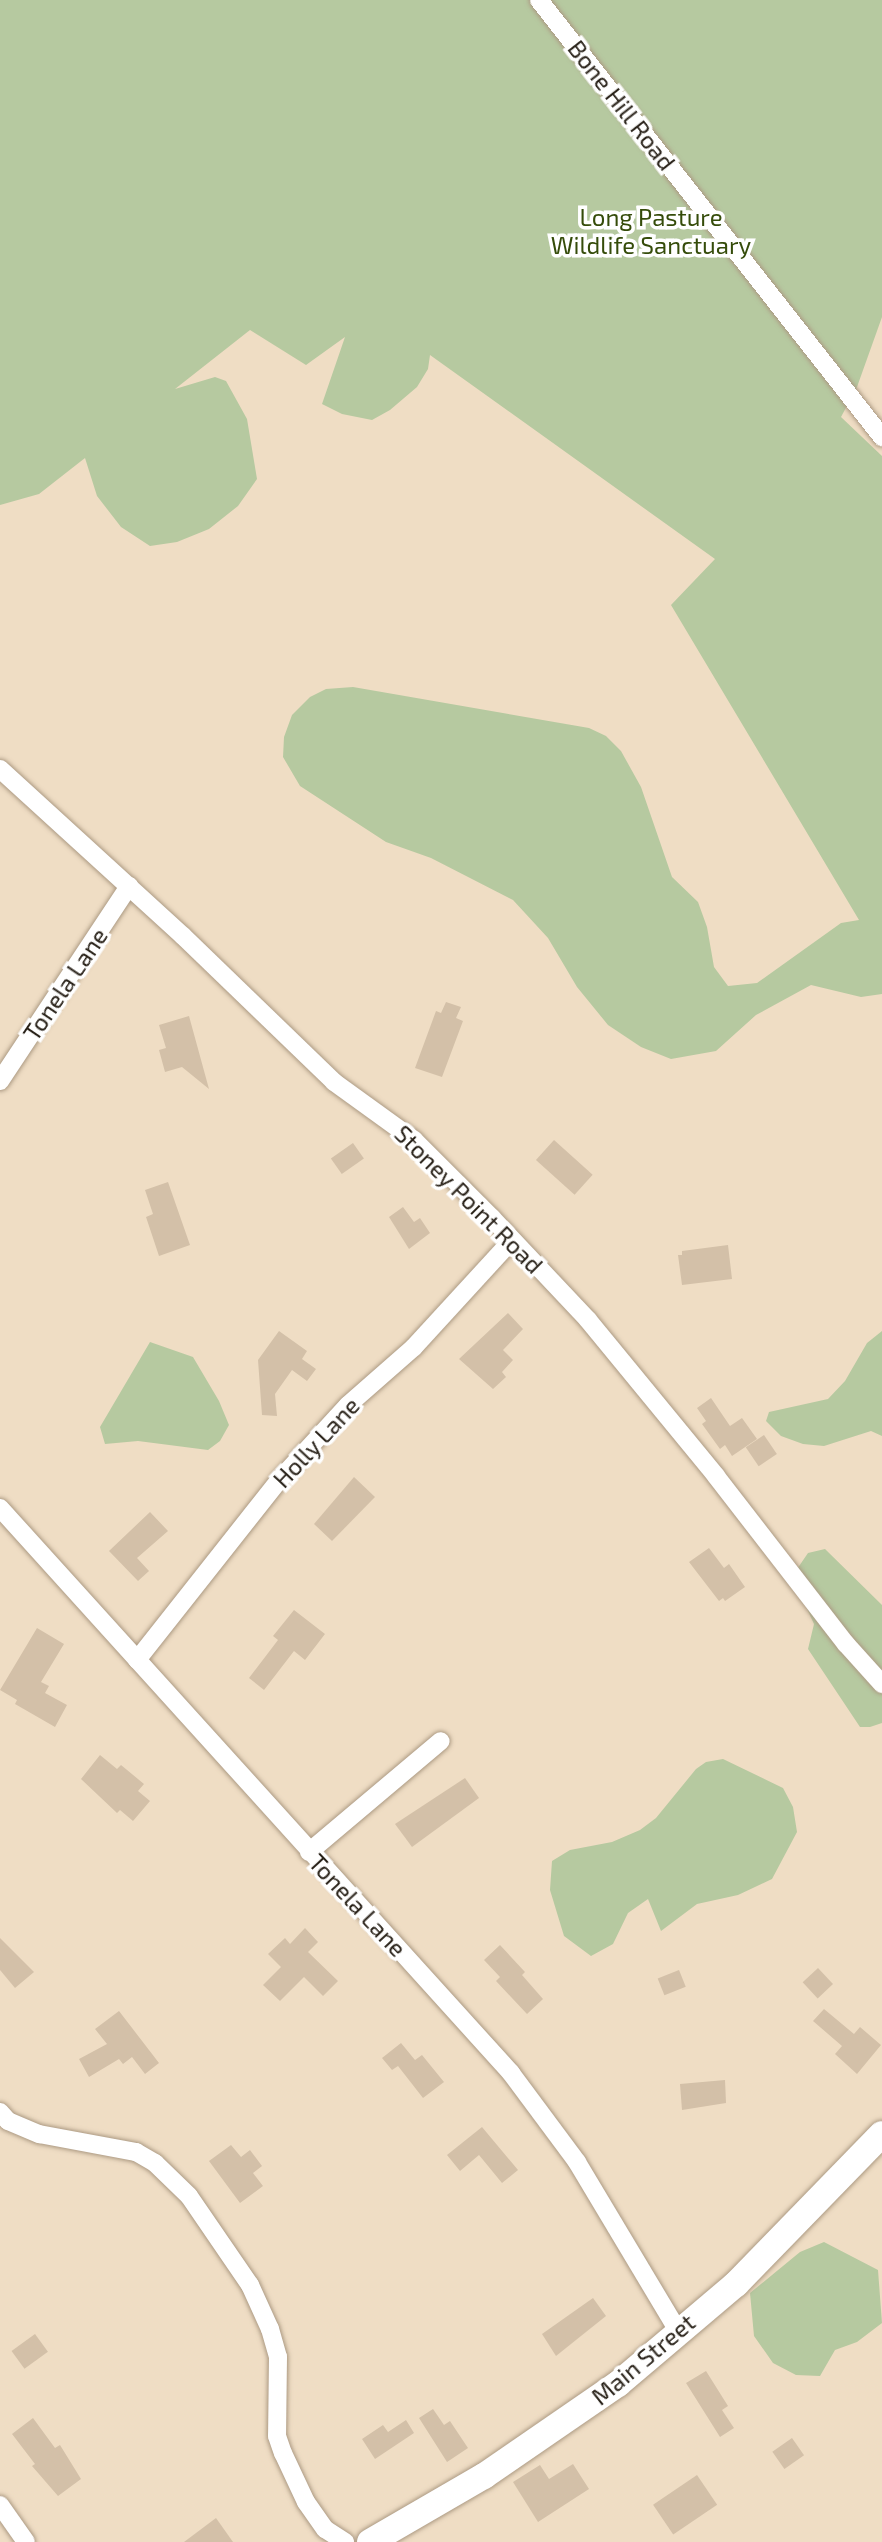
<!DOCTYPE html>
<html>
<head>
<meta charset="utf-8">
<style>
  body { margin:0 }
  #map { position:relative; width:882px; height:2542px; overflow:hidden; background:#efddc4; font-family:"Exo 2",sans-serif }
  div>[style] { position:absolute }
  .green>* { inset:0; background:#b6c9a0 }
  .building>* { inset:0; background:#d3c0a8; transform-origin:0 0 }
  .roads { filter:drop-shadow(0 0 2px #ac9a83) drop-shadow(0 0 2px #ac9a83) }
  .street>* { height:18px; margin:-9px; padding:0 9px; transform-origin:9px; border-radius:9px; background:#fff }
  .secondary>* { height:26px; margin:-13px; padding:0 13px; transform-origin:13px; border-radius:13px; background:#fff }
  span { translate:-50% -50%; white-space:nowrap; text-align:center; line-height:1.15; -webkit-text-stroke:7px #fff; paint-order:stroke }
  .street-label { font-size:24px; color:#282118 }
  .park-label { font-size:24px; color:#354c0a }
</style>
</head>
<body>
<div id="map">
  <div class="green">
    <i style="clip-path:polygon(0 0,882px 0,882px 317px,857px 387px,841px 417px,882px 456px,882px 994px,861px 997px,811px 985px,756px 1015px,716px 1051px,671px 1059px,641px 1047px,608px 1025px,577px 987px,548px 938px,513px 900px,431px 858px,386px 842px,300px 786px,283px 757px,284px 737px,292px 715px,310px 697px,326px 689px,353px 687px,589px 728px,606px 736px,621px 751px,641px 787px,672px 877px,698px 902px,707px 927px,714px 967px,728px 986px,757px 983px,841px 923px,859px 920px,671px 605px,715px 559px,430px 355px,428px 369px,417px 387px,390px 410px,372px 420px,342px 414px,322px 404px,345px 337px,306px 365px,250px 330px,175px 389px,215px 377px,226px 381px,247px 419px,257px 479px,238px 506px,209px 529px,177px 542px,150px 546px,121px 527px,97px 496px,85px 458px,39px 494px,0 505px)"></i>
    <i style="clip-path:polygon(882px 1331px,882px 1436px,871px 1431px,824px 1446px,803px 1444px,781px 1436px,766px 1421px,769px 1412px,828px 1399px,845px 1381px,867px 1343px)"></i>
    <i style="clip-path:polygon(150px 1342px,193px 1357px,219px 1401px,229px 1425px,220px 1441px,208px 1450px,138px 1441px,105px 1444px,100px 1427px)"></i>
    <i style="clip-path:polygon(825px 1549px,882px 1605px,882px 1723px,870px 1727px,860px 1727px,808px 1649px,814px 1624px,796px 1585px,795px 1572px,808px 1553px)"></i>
    <i style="clip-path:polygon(723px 1759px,783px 1788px,793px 1807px,797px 1832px,772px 1879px,738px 1895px,697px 1904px,661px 1931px,648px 1899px,628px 1913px,613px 1944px,591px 1956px,564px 1936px,550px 1890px,552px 1861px,570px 1850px,612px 1842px,640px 1830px,656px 1818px,696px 1769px,706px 1762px)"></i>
    <i style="clip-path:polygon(824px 2242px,878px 2270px,882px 2323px,857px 2342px,835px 2350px,820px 2376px,796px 2375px,773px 2363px,754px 2336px,750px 2293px,800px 2252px)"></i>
  </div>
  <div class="building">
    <i style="clip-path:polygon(446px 1002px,461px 1007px,456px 1018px,463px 1021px,442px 1077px,415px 1068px,436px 1011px,441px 1013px)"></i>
    <i style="clip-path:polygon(189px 1016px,209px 1089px,182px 1067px,165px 1072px,159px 1050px,166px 1048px,159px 1025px)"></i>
    <i style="left:554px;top:1140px;width:52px;height:27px;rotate:42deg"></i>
    <i style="left:353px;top:1143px;width:19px;height:27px;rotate:55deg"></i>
    <i style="clip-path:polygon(168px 1182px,190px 1245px,159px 1256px,146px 1217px,153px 1214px,145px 1190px)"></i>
    <i style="clip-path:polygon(403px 1207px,414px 1222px,420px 1218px,430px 1233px,409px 1249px,389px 1217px)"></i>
    <i style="clip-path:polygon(728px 1245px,732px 1279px,682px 1285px,678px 1255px,682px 1255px,682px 1251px)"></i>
    <i style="clip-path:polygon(508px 1313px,523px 1329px,503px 1350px,513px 1360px,502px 1372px,506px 1377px,493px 1389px,459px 1359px)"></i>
    <i style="clip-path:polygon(279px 1331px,307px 1351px,302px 1359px,316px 1369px,307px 1381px,292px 1370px,275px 1394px,277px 1416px,262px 1415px,258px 1360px)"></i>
    <i style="clip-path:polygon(711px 1398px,730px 1426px,742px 1418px,757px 1439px,732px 1456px,725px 1445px,720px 1449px,702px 1424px,706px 1421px,697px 1408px)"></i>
    <i style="left:764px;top:1435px;width:23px;height:22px;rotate:56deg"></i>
    <i style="clip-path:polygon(354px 1477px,375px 1497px,332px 1541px,314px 1524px)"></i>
    <i style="clip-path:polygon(150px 1512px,168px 1531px,137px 1558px,149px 1571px,138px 1581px,109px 1551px)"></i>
    <i style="clip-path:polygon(709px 1548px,724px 1568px,729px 1564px,745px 1587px,725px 1601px,723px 1598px,719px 1601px,689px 1562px)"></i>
    <i style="clip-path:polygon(294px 1610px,325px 1634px,305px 1660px,294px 1651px,264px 1690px,249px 1678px,278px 1640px,273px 1636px)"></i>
    <i style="clip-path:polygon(37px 1628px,64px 1644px,41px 1682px,49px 1686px,45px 1693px,67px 1705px,55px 1727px,15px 1704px,17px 1700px,0 1690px)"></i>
    <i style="clip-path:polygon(100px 1755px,117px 1769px,121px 1765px,144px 1784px,138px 1791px,150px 1801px,133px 1821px,120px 1810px,117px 1813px,81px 1779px)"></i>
    <i style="clip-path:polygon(465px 1778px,479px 1798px,412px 1847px,395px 1824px)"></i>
    <i style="clip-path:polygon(305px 1928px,318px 1942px,308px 1952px,338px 1981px,323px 1996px,304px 1977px,280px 2001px,263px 1985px,281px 1967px,268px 1954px,285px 1938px,290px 1944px)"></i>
    <i style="clip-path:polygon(0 1938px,34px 1972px,15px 1988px,0 1970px)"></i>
    <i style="clip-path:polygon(500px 1945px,525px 1972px,522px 1975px,543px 1999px,527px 2014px,496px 1981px,500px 1977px,484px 1960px)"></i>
    <i style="left:818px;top:1968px;width:22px;height:21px;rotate:47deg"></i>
    <i style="left:679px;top:1970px;width:18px;height:23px;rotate:68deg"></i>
    <i style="clip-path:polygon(824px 2009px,854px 2034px,860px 2027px,881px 2045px,857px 2074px,835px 2054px,842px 2046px,813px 2021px)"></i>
    <i style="clip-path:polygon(119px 2011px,159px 2063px,145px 2074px,132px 2057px,123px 2064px,119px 2059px,89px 2077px,79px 2059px,107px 2044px,95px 2029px)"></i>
    <i style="clip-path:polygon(401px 2043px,415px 2060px,422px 2055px,444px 2082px,423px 2098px,398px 2066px,392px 2070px,382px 2058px)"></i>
    <i style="clip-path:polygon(725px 2080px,726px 2103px,682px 2110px,680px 2084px)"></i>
    <i style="clip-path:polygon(482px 2127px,518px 2170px,502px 2183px,479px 2155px,460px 2171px,447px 2155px)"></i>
    <i style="clip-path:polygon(231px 2145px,241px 2157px,250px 2150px,262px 2166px,253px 2173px,263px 2186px,240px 2203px,209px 2161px)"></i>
    <i style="clip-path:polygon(593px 2298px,606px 2316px,556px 2356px,542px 2334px)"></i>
    <i style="left:35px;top:2334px;width:22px;height:29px;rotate:54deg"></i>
    <i style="clip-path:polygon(706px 2371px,728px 2406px,722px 2410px,734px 2428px,720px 2437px,686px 2383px)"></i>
    <i style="clip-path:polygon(433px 2409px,444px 2425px,450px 2421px,468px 2448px,447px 2462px,419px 2418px)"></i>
    <i style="clip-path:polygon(33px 2418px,55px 2448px,60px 2445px,81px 2479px,58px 2496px,32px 2466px,35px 2464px,12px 2434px)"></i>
    <i style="clip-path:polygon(406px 2420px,414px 2433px,375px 2459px,362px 2439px,383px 2425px,388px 2432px)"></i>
    <i style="left:792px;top:2438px;width:21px;height:24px;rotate:55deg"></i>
    <i style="clip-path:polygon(573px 2464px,589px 2489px,538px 2522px,513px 2482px,540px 2465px,549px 2479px)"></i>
    <i style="left:697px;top:2475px;width:36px;height:53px;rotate:56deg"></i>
    <i style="clip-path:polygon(216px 2518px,233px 2542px,184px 2542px)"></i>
  </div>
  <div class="roads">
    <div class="street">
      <i style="left:539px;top:0;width:556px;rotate:51.87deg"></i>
      <i style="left:0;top:769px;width:248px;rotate:42.4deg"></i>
      <i style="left:183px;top:936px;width:210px;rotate:44deg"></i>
      <i style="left:334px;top:1082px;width:99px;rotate:35.9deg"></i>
      <i style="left:414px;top:1140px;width:110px;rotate:45deg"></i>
      <i style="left:492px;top:1218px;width:140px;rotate:46.7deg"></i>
      <i style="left:588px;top:1320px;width:202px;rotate:50.6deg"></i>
      <i style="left:716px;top:1476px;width:212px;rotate:52.3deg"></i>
      <i style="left:846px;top:1644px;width:54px;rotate:48deg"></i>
      <i style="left:0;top:1081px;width:234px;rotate:-56.5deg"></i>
      <i style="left:0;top:1508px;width:762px;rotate:47.87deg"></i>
      <i style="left:511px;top:2073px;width:111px;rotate:53.4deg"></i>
      <i style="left:577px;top:2162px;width:197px;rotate:59.1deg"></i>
      <i style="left:137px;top:1660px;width:231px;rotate:-51.7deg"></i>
      <i style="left:280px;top:1479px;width:100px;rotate:-47.4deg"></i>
      <i style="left:348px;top:1405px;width:88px;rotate:-41.3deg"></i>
      <i style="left:414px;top:1347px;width:145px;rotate:-47.5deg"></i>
      <i style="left:309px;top:1852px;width:172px;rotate:-40.1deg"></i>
      <i style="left:0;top:2112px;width:12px;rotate:48deg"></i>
      <i style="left:8px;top:2121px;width:34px;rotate:23deg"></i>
      <i style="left:39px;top:2134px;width:99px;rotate:10.5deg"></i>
      <i style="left:136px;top:2152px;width:22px;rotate:30deg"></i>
      <i style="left:155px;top:2163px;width:47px;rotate:44.1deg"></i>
      <i style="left:189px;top:2196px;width:108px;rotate:55.6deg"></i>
      <i style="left:250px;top:2285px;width:48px;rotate:65.6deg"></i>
      <i style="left:270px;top:2329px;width:29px;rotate:74deg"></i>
      <i style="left:278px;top:2357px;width:79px;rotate:90.7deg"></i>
      <i style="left:277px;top:2436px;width:18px;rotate:71deg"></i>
      <i style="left:283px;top:2453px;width:54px;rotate:64.9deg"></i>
      <i style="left:306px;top:2502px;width:33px;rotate:55deg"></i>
      <i style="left:325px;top:2529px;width:24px;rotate:33deg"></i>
      <i style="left:0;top:2505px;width:45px;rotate:54.9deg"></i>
    </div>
    <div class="secondary">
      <i style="left:370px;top:2542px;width:132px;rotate:-30.1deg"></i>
      <i style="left:484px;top:2476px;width:163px;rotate:-34.5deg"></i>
      <i style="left:618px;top:2384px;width:155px;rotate:-40.3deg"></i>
      <i style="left:736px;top:2284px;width:209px;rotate:-45.8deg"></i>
    </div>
  </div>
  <div class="street-label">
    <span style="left:622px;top:105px;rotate:52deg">Bone Hill Road</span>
    <span style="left:65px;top:984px;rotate:-56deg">Tonela Lane</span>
    <span style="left:469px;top:1199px;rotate:45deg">Stoney Point Road</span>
    <span style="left:316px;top:1442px;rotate:-47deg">Holly Lane</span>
    <span style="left:358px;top:1905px;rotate:47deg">Tonela Lane</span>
    <span style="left:643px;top:2359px;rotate:-40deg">Main Street</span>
  </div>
  <div class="park-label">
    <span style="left:651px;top:231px">Long Pasture<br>Wildlife Sanctuary</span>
  </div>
</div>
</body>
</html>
